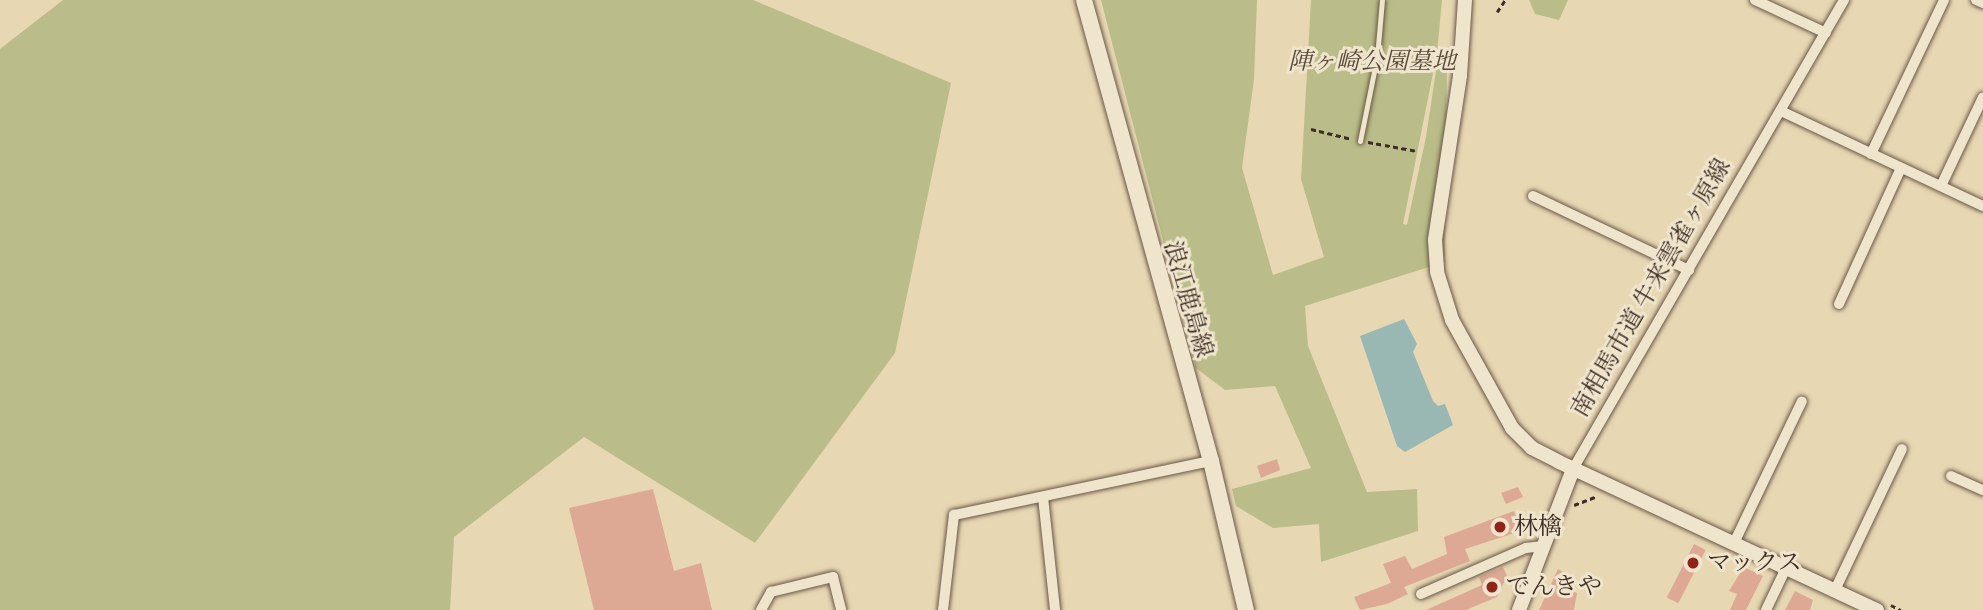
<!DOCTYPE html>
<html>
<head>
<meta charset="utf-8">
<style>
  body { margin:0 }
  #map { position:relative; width:1983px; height:610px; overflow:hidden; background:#e7d7b2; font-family:"IM FELL Great Primer","Noto Serif JP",serif }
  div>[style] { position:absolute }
  .green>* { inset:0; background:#babd89 }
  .water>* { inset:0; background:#99b8b4 }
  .building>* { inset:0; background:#dea994; transform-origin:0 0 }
  .path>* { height:2.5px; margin-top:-1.25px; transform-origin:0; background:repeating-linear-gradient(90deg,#3f2c24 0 5px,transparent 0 8.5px) }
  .roads { filter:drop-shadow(0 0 2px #695748) drop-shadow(0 0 2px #695748) }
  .service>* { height:5px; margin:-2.5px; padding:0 2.5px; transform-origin:2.5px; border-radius:2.5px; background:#efe5cd }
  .minor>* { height:10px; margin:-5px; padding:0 5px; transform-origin:5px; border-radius:5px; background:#efe5cd }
  .tertiary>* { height:14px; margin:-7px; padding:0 7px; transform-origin:7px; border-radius:7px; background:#efe5cd }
  .secondary>* { height:16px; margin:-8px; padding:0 8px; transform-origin:8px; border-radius:8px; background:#efe5cd }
  .dots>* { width:19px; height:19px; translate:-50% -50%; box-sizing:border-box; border:4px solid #efe5cd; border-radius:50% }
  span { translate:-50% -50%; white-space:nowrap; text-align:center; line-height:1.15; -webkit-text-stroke:6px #efe5cd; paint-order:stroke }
  .park-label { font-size:24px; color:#584938; font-style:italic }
  .street-label { font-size:24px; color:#3f2c24 }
  .poi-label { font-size:24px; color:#3f2c24 }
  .left { translate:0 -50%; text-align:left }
</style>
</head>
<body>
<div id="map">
  <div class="green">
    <i style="clip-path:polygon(63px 0,753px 0,951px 83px,895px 353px,755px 543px,584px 437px,454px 537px,450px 610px,0 610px,0 49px)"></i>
    <i style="clip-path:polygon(1101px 0,1257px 0,1254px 79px,1242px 168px,1273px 275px,1324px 257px,1301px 179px,1311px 0,1442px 0,1437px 53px,1403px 224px,1407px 225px,1426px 137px,1439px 51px,1447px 54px,1445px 262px,1305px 306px,1308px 346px,1367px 492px,1417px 489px,1418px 531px,1321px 562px,1319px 524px,1273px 528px,1236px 506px,1232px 489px,1311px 468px,1275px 386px,1225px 390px,1196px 368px)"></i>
    <i style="clip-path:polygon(1529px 0,1568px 0,1559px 20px,1535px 14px)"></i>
  </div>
  <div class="water">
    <i style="clip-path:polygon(1404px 319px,1417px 344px,1413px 352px,1433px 401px,1438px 406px,1445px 404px,1453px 425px,1405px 452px,1397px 446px,1360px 336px)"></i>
  </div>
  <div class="building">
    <i style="clip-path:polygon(1277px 459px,1280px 470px,1261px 478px,1257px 466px)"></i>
    <i style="clip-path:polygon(1518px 487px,1523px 497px,1506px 504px,1501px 493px)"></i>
    <i style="clip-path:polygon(653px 489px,674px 571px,701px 563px,712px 610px,594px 610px,569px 508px)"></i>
    <i style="clip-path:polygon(1514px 511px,1521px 531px,1465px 549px,1470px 561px,1404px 587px,1408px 594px,1387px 604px,1360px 610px,1354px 597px,1391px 583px,1383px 564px,1405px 556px,1412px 569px,1447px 554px,1444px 537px)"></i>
    <i style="left:1694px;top:544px;width:13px;height:60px;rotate:27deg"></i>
    <i style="clip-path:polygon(1503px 567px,1507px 576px,1497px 597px,1466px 610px,1426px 610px,1482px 585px,1479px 577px)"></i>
    <i style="clip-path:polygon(1744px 567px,1763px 576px,1746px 610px,1730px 610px,1737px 594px,1729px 591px)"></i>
    <i style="clip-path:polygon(1558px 569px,1572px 578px,1567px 588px,1577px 593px,1574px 610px,1539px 610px)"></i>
    <i style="clip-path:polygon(1795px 591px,1813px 600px,1810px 610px,1785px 610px)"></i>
  </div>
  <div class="path">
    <i style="left:1497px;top:12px;width:14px;rotate:-56deg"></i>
    <i style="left:1311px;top:129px;width:42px;rotate:13.7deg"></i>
    <i style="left:1368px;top:142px;width:50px;rotate:10.4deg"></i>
    <i style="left:1574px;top:505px;width:25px;rotate:-21deg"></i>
    <i style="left:1891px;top:605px;width:11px;rotate:27deg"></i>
  </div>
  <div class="roads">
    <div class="service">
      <i style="left:1360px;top:141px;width:86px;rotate:-78.6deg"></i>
      <i style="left:1377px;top:57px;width:57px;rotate:-85deg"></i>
    </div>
    <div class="minor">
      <i style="left:1755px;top:0;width:78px;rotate:24.9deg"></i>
      <i style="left:1976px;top:0;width:8px;rotate:23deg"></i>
      <i style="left:1781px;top:111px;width:223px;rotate:25.2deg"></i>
      <i style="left:1871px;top:154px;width:170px;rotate:-64.6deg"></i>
      <i style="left:1941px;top:186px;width:98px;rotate:-64.7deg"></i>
      <i style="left:1533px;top:196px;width:173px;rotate:25.4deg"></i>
      <i style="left:1839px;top:304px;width:149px;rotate:-65.5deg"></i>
      <i style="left:1573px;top:469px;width:542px;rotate:-59.98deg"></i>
      <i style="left:1951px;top:476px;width:35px;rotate:24deg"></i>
      <i style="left:1043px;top:497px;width:114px;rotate:83.9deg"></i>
      <i style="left:1734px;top:543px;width:157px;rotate:-64.4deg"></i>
      <i style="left:1835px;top:590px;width:156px;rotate:-64.6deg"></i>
      <i style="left:1421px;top:594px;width:115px;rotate:-23.7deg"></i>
      <i style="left:1526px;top:548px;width:17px;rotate:-7deg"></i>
      <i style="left:761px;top:610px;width:21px;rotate:-61deg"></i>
      <i style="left:771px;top:592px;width:64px;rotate:-13.6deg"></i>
      <i style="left:833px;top:577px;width:34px;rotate:76deg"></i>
      <i style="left:943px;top:610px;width:96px;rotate:-83.4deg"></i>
      <i style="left:954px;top:515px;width:263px;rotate:-11.9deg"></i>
      <i style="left:1766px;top:610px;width:47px;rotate:-64.5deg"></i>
    </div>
    <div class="tertiary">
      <i style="left:1465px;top:0;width:76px;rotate:93.8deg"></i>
      <i style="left:1460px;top:76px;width:166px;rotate:98.7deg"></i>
      <i style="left:1435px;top:240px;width:32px;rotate:86deg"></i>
      <i style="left:1437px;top:272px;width:50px;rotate:72.6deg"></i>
      <i style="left:1452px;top:320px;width:124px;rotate:60.9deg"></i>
      <i style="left:1512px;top:428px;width:28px;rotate:45deg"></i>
      <i style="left:1532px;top:448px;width:30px;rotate:27deg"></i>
      <i style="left:1559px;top:462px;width:351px;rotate:25deg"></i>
      <i style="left:1519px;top:610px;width:151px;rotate:-69deg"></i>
    </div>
    <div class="secondary">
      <i style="left:1084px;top:0;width:478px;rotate:74.6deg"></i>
      <i style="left:1211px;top:461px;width:153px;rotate:76.8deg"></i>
    </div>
  </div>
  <div class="dots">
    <i style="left:1500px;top:527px;background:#8f2418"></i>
    <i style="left:1693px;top:563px;background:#8f2418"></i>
    <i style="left:1492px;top:587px;background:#8f2418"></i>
  </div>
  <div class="park-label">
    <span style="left:1372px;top:62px">陣ヶ崎公園墓地</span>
  </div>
  <div class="street-label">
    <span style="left:1651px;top:288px;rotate:-60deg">南相馬市道 牛来雲雀ヶ原線</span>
    <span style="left:1188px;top:299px;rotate:74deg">浪江鹿島線</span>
  </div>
  <div class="poi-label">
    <span class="left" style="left:1514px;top:527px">林檎</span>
    <span class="left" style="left:1707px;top:563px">マックス</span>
    <span class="left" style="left:1506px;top:587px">でんきや</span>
  </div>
</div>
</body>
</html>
